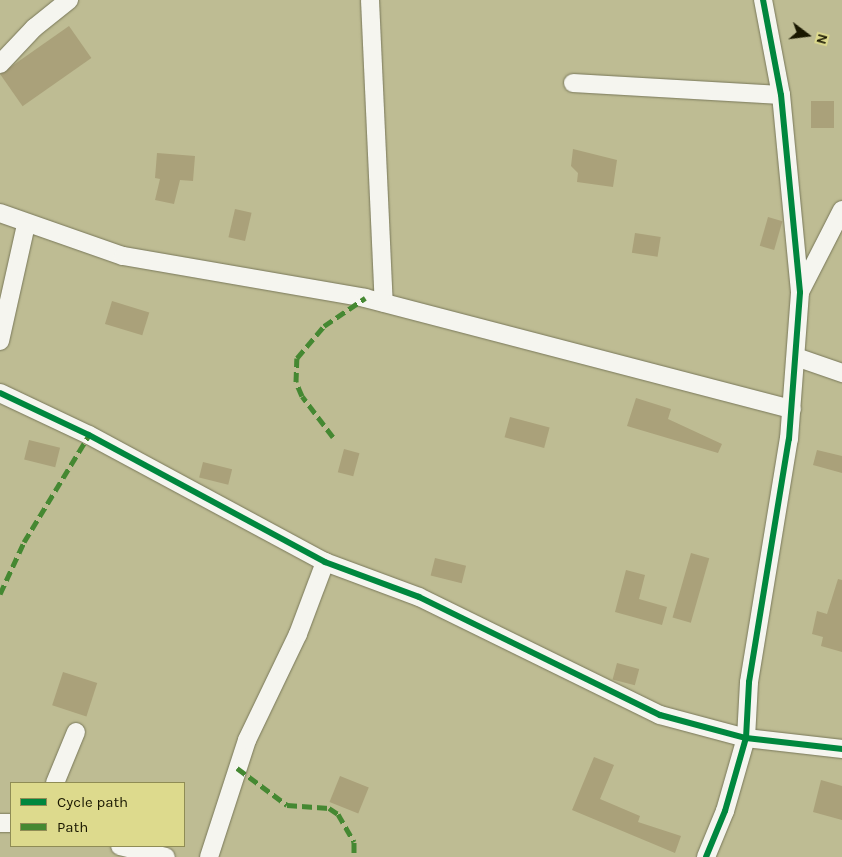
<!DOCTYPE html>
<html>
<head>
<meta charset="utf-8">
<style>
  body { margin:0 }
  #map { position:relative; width:842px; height:857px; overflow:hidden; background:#bebc93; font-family:Karla,sans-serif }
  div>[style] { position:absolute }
  .building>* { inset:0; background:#aaa17a; transform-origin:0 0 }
  .roads { filter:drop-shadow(0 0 1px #787759) drop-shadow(0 0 1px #787759) }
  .minor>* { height:18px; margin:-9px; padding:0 9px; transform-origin:9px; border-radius:9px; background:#f5f5ef }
  .quiet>* { height:5px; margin-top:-2.5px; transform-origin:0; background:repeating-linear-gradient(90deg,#458832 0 10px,transparent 0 15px) }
  .cycleway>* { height:6px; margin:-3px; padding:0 3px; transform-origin:3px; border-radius:3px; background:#00873e }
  span { translate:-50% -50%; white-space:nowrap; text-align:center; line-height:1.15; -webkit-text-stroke:4px #ddda8d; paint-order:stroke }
  .legend { position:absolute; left:10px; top:782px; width:175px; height:65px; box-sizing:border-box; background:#ddda8d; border:1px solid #8f8c55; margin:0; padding:6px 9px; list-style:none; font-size:15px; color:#191700 }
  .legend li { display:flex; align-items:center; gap:10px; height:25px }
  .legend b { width:25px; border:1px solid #8f8c55 }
  .north { position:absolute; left:782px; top:10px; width:50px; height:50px; -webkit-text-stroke:4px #ddda8d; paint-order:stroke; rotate:105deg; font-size:14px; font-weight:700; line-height:20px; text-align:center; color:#191700 }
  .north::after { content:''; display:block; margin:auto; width:18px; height:22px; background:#191700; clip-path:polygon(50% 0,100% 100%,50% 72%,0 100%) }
</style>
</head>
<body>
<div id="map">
  <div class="building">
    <i style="left:69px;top:26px;width:39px;height:84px;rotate:55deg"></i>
    <i style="left:834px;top:101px;width:27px;height:23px;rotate:90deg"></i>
    <i style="clip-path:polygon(573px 149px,617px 160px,613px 187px,577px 182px,578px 173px,571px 166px)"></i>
    <i style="clip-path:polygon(157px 153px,195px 156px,193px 181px,180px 180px,174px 204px,155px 200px,160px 179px,155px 178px)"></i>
    <i style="left:235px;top:209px;width:17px;height:29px;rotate:13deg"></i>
    <i style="left:768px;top:217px;width:15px;height:30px;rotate:16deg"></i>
    <i style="left:635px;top:233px;width:26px;height:20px;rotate:9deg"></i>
    <i style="left:112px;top:301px;width:39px;height:24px;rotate:17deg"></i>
    <i style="clip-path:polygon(636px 398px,671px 409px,668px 419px,722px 444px,718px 453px,627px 426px)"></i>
    <i style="left:510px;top:417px;width:41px;height:21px;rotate:15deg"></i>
    <i style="left:29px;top:440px;width:32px;height:20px;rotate:14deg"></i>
    <i style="left:344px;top:449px;width:16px;height:24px;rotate:15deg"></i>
    <i style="clip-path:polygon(817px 450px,842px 456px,842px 473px,813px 465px)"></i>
    <i style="left:203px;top:462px;width:30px;height:16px;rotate:14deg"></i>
    <i style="left:691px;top:553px;width:19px;height:67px;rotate:16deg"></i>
    <i style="left:435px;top:558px;width:32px;height:18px;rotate:14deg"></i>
    <i style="clip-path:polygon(626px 570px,645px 575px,639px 599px,667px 607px,662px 625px,615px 612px)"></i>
    <i style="clip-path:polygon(838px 579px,842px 580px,842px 652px,821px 646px,823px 637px,812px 634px,817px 611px,827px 614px)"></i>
    <i style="left:617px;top:663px;width:23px;height:17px;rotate:15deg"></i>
    <i style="left:63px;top:672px;width:36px;height:35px;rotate:18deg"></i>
    <i style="clip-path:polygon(594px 757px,614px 765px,600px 799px,640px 816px,638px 822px,681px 836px,675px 853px,572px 810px)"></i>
    <i style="left:340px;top:776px;width:31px;height:28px;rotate:22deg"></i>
    <i style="clip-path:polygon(821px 780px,842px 786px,842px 820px,813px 812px)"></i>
  </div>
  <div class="roads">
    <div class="minor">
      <i style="left:370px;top:0;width:303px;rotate:87.4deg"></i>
      <i style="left:0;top:64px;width:50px;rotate:-46.6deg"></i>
      <i style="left:34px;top:28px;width:45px;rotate:-38.7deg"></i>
      <i style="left:573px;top:83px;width:208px;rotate:3.3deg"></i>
      <i style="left:0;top:213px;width:130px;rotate:19.3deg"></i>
      <i style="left:123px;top:256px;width:246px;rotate:9.8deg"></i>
      <i style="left:365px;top:298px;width:441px;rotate:14.6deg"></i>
      <i style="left:800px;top:292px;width:92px;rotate:-62.9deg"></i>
      <i style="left:0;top:341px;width:119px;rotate:-77.4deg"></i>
      <i style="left:796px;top:357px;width:49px;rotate:19.2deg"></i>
      <i style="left:0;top:393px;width:98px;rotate:25.3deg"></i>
      <i style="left:89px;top:435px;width:268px;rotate:28.3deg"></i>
      <i style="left:325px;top:562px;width:100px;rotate:20.4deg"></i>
      <i style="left:419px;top:597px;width:268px;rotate:26.1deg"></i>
      <i style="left:660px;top:715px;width:89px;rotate:15deg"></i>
      <i style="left:746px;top:738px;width:97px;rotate:6.5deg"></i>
      <i style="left:55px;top:783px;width:55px;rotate:-67.6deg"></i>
      <i style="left:0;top:823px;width:11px"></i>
      <i style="left:120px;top:846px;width:47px;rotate:13.4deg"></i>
      <i style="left:209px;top:857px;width:123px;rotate:-72deg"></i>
      <i style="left:247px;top:740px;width:118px;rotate:-64.3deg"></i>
      <i style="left:298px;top:634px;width:77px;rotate:-69.4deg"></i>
      <i style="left:706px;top:857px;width:50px;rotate:-67.6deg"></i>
      <i style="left:725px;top:811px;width:76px;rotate:-74deg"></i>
      <i style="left:746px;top:738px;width:56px;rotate:-86.9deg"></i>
      <i style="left:749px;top:682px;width:246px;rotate:-80.7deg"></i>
      <i style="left:789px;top:439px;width:147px;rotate:-85.7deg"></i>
      <i style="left:800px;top:292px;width:198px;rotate:-95.5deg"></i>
      <i style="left:781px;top:95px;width:97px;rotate:-100.7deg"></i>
    </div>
  </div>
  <div class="quiet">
    <i style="left:333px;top:437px;width:51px;rotate:-127.1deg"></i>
    <i style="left:302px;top:396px;width:15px;rotate:-113deg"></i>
    <i style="left:296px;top:382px;width:24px;rotate:-88deg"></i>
    <i style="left:297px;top:358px;width:42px;rotate:-49.8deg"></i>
    <i style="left:324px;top:326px;width:50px;rotate:-34.3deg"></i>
    <i style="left:0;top:594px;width:57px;rotate:-65.2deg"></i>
    <i style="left:24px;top:542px;width:125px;rotate:-58.7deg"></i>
    <i style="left:237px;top:768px;width:62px;rotate:36.5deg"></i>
    <i style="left:287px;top:805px;width:42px;rotate:4.1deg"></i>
    <i style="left:329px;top:808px;width:11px;rotate:34deg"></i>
    <i style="left:338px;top:814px;width:32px;rotate:60deg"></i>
    <i style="left:354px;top:842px;width:15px;rotate:90deg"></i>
  </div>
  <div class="cycleway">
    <i style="left:0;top:393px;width:98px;rotate:25.3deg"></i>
    <i style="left:89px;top:435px;width:268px;rotate:28.3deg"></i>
    <i style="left:325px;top:562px;width:100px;rotate:20.4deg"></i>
    <i style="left:419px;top:597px;width:268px;rotate:26.1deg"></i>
    <i style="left:660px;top:715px;width:89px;rotate:15deg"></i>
    <i style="left:746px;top:738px;width:97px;rotate:6.5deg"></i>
    <i style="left:706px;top:857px;width:50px;rotate:-67.6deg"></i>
    <i style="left:725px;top:811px;width:76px;rotate:-74deg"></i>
    <i style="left:746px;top:738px;width:56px;rotate:-86.9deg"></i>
    <i style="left:749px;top:682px;width:246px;rotate:-80.7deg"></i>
    <i style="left:789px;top:439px;width:147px;rotate:-85.7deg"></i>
    <i style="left:800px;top:292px;width:198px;rotate:-95.5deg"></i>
    <i style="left:781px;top:95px;width:97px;rotate:-100.7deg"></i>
  </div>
  <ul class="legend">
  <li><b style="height:6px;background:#00873e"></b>Cycle path</li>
  <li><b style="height:6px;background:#458832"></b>Path</li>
  </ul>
  <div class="north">N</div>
</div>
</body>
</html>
